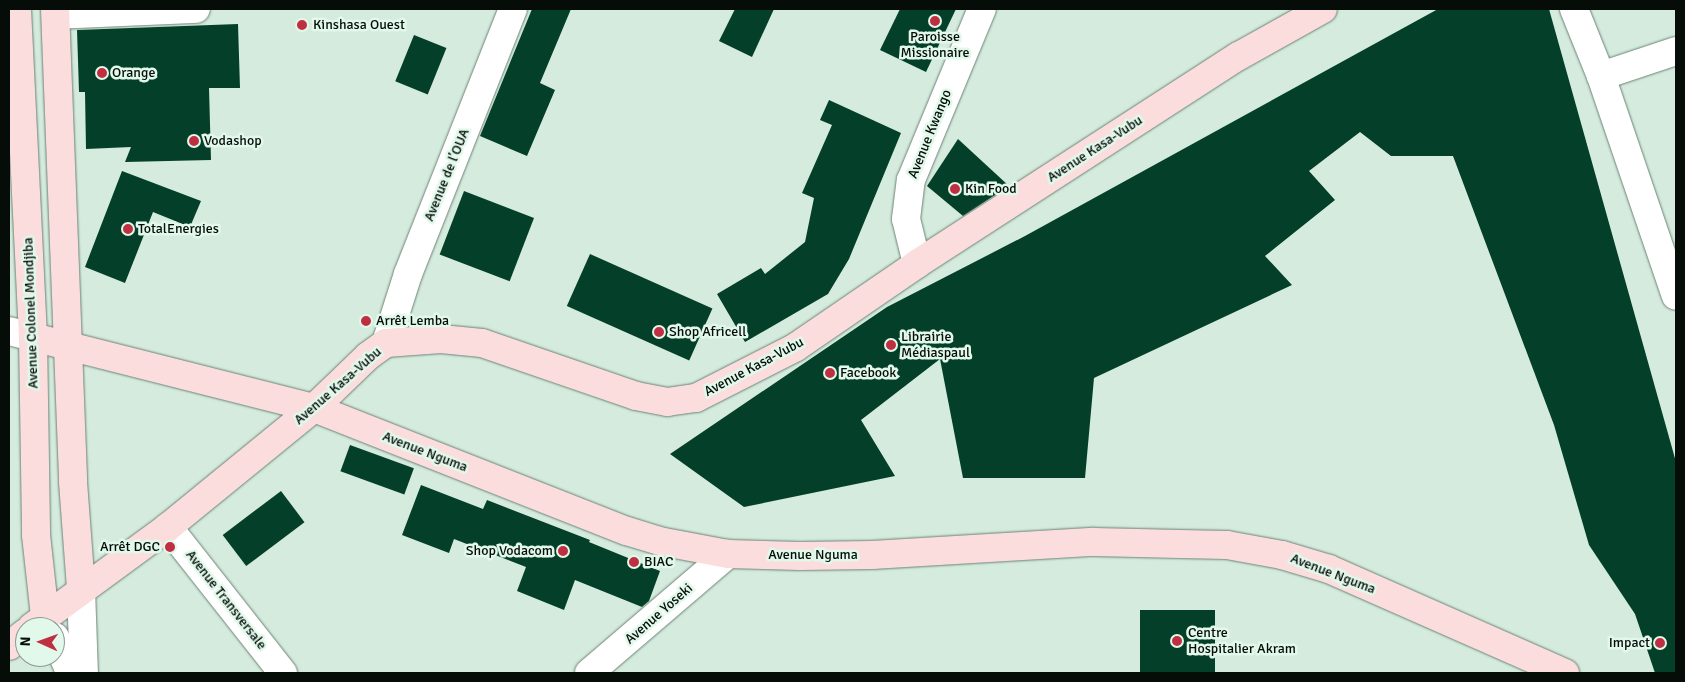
<!DOCTYPE html>
<html>
<head>
<meta charset="utf-8">
<style>
  body { margin:0 }
  #map { position:relative; width:1685px; height:682px; overflow:hidden; background:#d4ebde; font-family:Signika,sans-serif }
  div>[style] { position:absolute }
  .building>* { inset:0; background:#044029; transform-origin:0 0 }
  .roads { filter:drop-shadow(0 0 1px #6d8276) drop-shadow(0 0 1px #6d8276) }
  .minor>* { height:28px; margin:-14px; padding:0 14px; transform-origin:14px; border-radius:14px; background:#fff }
  .major>* { height:28px; margin:-14px; padding:0 14px; transform-origin:14px; border-radius:14px; background:#fadddc }
  .dots>* { width:14px; height:14px; translate:-50% -50%; box-sizing:border-box; border:2px solid #e1f8eb; border-radius:50% }
  span { translate:-50% -50%; white-space:nowrap; text-align:center; line-height:1.15; -webkit-text-stroke:5px #e1f8eb; paint-order:stroke }
  .poi-label { font-size:14px; color:#060d09 }
  .left { translate:0 -50%; text-align:left }
  .right { translate:-100% -50%; text-align:right }
  .street-label { font-size:14px; color:#060d09 }
  .frame { position:absolute; inset:0; border:10px solid #060d09; pointer-events:none }
  .north { position:absolute; left:15px; top:617px; width:50px; height:50px; box-sizing:border-box; background:#e1f8eb; border:1px solid #899a91; border-radius:50%; rotate:272deg; font-size:14px; font-weight:700; line-height:20px; text-align:center; color:#060d09 }
  .north::after { content:''; display:block; margin:auto; width:18px; height:22px; background:#bf2f42; clip-path:polygon(50% 0,100% 100%,50% 72%,0 100%) }
</style>
</head>
<body>
<div id="map">
  <div class="building">
    <i style="clip-path:polygon(532px 9px,571px 9px,540px 83px,555px 90px,527px 156px,480px 136px)"></i>
    <i style="clip-path:polygon(735px 9px,774px 9px,752px 57px,719px 41px)"></i>
    <i style="clip-path:polygon(900px 9px,956px 9px,926px 72px,880px 50px)"></i>
    <i style="clip-path:polygon(1438px 9px,1549px 9px,1676px 462px,1676px 673px,1655px 673px,1635px 614px,1589px 545px,1554px 425px,1453px 156px,1391px 156px,1360px 132px,1309px 171px,1335px 200px,1265px 256px,1292px 285px,1094px 378px,1085px 478px,963px 478px,940px 359px,861px 420px,895px 476px,744px 507px,670px 454px,887px 307px,1025px 236px)"></i>
    <i style="clip-path:polygon(238px 24px,240px 88px,209px 88px,211px 160px,125px 162px,131px 147px,86px 149px,85px 92px,79px 92px,77px 30px)"></i>
    <i style="left:414px;top:35px;width:35px;height:50px;rotate:22deg"></i>
    <i style="clip-path:polygon(829px 100px,901px 133px,849px 259px,828px 294px,745px 342px,717px 294px,761px 268px,765px 274px,805px 242px,814px 198px,802px 193px,832px 125px,820px 120px)"></i>
    <i style="clip-path:polygon(958px 139px,1009px 186px,963px 216px,927px 186px)"></i>
    <i style="clip-path:polygon(122px 171px,201px 201px,190px 227px,153px 212px,125px 283px,85px 267px)"></i>
    <i style="left:464px;top:191px;width:75px;height:68px;rotate:21deg"></i>
    <i style="left:590px;top:254px;width:134px;height:57px;rotate:24deg"></i>
    <i style="left:350px;top:445px;width:68px;height:28px;rotate:20deg"></i>
    <i style="clip-path:polygon(421px 485px,483px 509px,487px 500px,590px 540px,589px 542px,660px 571px,649px 601px,642px 607px,575px 580px,564px 610px,517px 591px,526px 567px,454px 539px,449px 553px,402px 535px)"></i>
    <i style="left:281px;top:491px;width:39px;height:73px;rotate:53deg"></i>
    <i style="left:1140px;top:610px;width:75px;height:63px"></i>
  </div>
  <div class="roads">
    <div class="minor">
      <i style="left:1574px;top:9px;width:72px;rotate:68.1deg"></i>
      <i style="left:1601px;top:76px;width:232px;rotate:71.2deg"></i>
      <i style="left:56px;top:15px;width:140px;rotate:-2.5deg"></i>
      <i style="left:1601px;top:76px;width:79px;rotate:-18.4deg"></i>
      <i style="left:917px;top:264px;width:46px;rotate:-103.7deg"></i>
      <i style="left:906px;top:219px;width:39px;rotate:-83deg"></i>
      <i style="left:911px;top:180px;width:185px;rotate:-67.5deg"></i>
      <i style="left:9px;top:331px;width:25px;rotate:14deg"></i>
      <i style="left:386px;top:343px;width:72px;rotate:-72.3deg"></i>
      <i style="left:408px;top:274px;width:285px;rotate:-68.4deg"></i>
      <i style="left:168px;top:527px;width:186px;rotate:51.8deg"></i>
      <i style="left:81px;top:589px;width:84px;rotate:88deg"></i>
      <i style="left:55px;top:637px;width:39px;rotate:67deg"></i>
      <i style="left:589px;top:673px;width:183px;rotate:-40.6deg"></i>
    </div>
    <div class="major">
      <i style="left:17px;top:9px;width:328px;rotate:87.2deg"></i>
      <i style="left:33px;top:337px;width:198px;rotate:89.1deg"></i>
      <i style="left:36px;top:535px;width:82px;rotate:83.7deg"></i>
      <i style="left:55px;top:9px;width:473px;rotate:87.8deg"></i>
      <i style="left:73px;top:482px;width:107px;rotate:85.7deg"></i>
      <i style="left:33px;top:337px;width:290px;rotate:14.2deg"></i>
      <i style="left:314px;top:408px;width:336px;rotate:21.5deg"></i>
      <i style="left:627px;top:531px;width:39px;rotate:17deg"></i>
      <i style="left:664px;top:542px;width:65px;rotate:10.6deg"></i>
      <i style="left:728px;top:554px;width:72px;rotate:1.6deg"></i>
      <i style="left:800px;top:556px;width:72px;rotate:-0.8deg"></i>
      <i style="left:872px;top:555px;width:222px;rotate:-3.4deg"></i>
      <i style="left:1094px;top:542px;width:133px;rotate:1.3deg"></i>
      <i style="left:1227px;top:545px;width:56px;rotate:10.3deg"></i>
      <i style="left:1282px;top:555px;width:49px;rotate:16.6deg"></i>
      <i style="left:1329px;top:569px;width:258px;rotate:23.8deg"></i>
      <i style="left:32px;top:627px;width:169px;rotate:-36.3deg"></i>
      <i style="left:168px;top:527px;width:188px;rotate:-39.2deg"></i>
      <i style="left:314px;top:408px;width:75px;rotate:-43.9deg"></i>
      <i style="left:368px;top:356px;width:22px;rotate:-36deg"></i>
      <i style="left:386px;top:343px;width:55px;rotate:-4.2deg"></i>
      <i style="left:441px;top:339px;width:41px;rotate:5.6deg"></i>
      <i style="left:482px;top:343px;width:163px;rotate:19deg"></i>
      <i style="left:636px;top:396px;width:32px;rotate:11deg"></i>
      <i style="left:667px;top:402px;width:29px;rotate:-8deg"></i>
      <i style="left:696px;top:398px;width:112px;rotate:-27deg"></i>
      <i style="left:796px;top:347px;width:147px;rotate:-34.4deg"></i>
      <i style="left:917px;top:264px;width:383px;rotate:-32.9deg"></i>
      <i style="left:1239px;top:56px;width:96px;rotate:-29.2deg"></i>
      <i style="left:9px;top:646px;width:21px;rotate:-39deg"></i>
    </div>
  </div>
  <div class="dots">
    <i style="left:935px;top:21px;background:#bf2f42"></i>
    <i style="left:302px;top:25px;background:#bf2f42"></i>
    <i style="left:102px;top:73px;background:#bf2f42"></i>
    <i style="left:194px;top:141px;background:#bf2f42"></i>
    <i style="left:955px;top:189px;background:#bf2f42"></i>
    <i style="left:128px;top:229px;background:#bf2f42"></i>
    <i style="left:366px;top:321px;background:#bf2f42"></i>
    <i style="left:659px;top:332px;background:#bf2f42"></i>
    <i style="left:891px;top:345px;background:#bf2f42"></i>
    <i style="left:830px;top:373px;background:#bf2f42"></i>
    <i style="left:170px;top:547px;background:#bf2f42"></i>
    <i style="left:563px;top:551px;background:#bf2f42"></i>
    <i style="left:634px;top:562px;background:#bf2f42"></i>
    <i style="left:1177px;top:641px;background:#bf2f42"></i>
    <i style="left:1660px;top:643px;background:#bf2f42"></i>
  </div>
  <div class="poi-label">
    <span class="left" style="left:313px;top:25px">Kinshasa Ouest</span>
    <span style="left:935px;top:45px">Paroisse<br>Missionaire</span>
    <span class="left" style="left:112px;top:73px">Orange</span>
    <span class="left" style="left:204px;top:141px">Vodashop</span>
    <span class="left" style="left:965px;top:189px">Kin Food</span>
    <span class="left" style="left:138px;top:229px">TotalEnergies</span>
    <span class="left" style="left:376px;top:321px">Arrêt Lemba</span>
    <span class="left" style="left:669px;top:332px">Shop Africell</span>
    <span class="left" style="left:901px;top:345px">Librairie<br>Médiaspaul</span>
    <span class="left" style="left:840px;top:373px">Facebook</span>
    <span class="right" style="left:160px;top:547px">Arrêt DGC</span>
    <span class="right" style="left:553px;top:551px">Shop Vodacom</span>
    <span class="left" style="left:644px;top:562px">BIAC</span>
    <span class="left" style="left:1188px;top:641px">Centre<br>Hospitalier Akram</span>
    <span class="right" style="left:1650px;top:643px">Impact</span>
  </div>
  <div class="street-label">
    <span style="left:930px;top:134px;rotate:-68deg">Avenue Kwango</span>
    <span style="left:1095px;top:149px;rotate:-33deg">Avenue Kasa-Vubu</span>
    <span style="left:447px;top:175px;rotate:-68deg">Avenue de l’OUA</span>
    <span style="left:31px;top:313px;rotate:-92deg">Avenue Colonel Mondjiba</span>
    <span style="left:754px;top:367px;rotate:-28deg">Avenue Kasa-Vubu</span>
    <span style="left:338px;top:386px;rotate:-41deg">Avenue Kasa-Vubu</span>
    <span style="left:425px;top:452px;rotate:21deg">Avenue Nguma</span>
    <span style="left:813px;top:555px">Avenue Nguma</span>
    <span style="left:1333px;top:574px;rotate:21deg">Avenue Nguma</span>
    <span style="left:226px;top:600px;rotate:52deg">Avenue Transversale</span>
    <span style="left:659px;top:614px;rotate:-41deg">Avenue Yoseki</span>
  </div>
  <div class="frame"></div>
  <div class="north">N</div>
</div>
</body>
</html>
